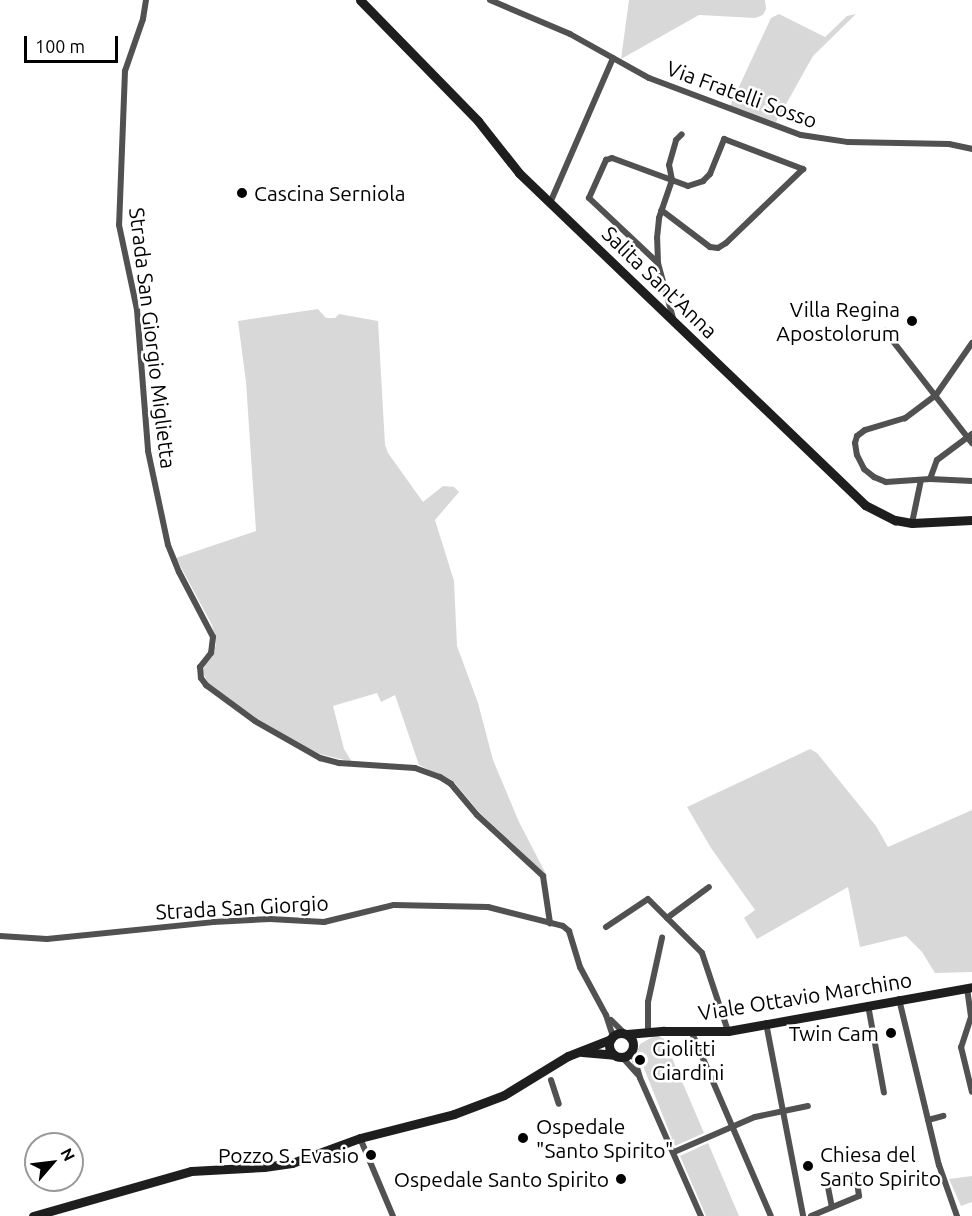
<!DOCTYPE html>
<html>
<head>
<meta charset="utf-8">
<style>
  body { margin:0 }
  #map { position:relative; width:972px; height:1216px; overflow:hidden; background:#fff; font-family:Ubuntu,sans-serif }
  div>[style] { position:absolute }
  .green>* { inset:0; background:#d8d8d8 }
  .street>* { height:6px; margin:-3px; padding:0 3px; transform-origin:3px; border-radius:3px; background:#515151 }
  .secondary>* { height:9px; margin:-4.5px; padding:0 4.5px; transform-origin:4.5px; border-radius:4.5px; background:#1e1e1e }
  .secondary>.ring { margin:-4.5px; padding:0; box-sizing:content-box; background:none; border:9px solid #1e1e1e; border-radius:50% }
  .dots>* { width:16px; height:16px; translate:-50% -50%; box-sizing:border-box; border:3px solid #fff; border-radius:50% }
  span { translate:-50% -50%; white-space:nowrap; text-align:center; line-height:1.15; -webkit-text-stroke:5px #fff; paint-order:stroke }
  .street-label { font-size:21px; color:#000 }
  .poi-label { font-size:21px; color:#000 }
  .left { translate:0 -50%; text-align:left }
  .right { translate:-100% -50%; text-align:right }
  .north { position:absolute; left:24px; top:1132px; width:60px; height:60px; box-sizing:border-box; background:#fff; border:2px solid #999; border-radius:50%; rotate:62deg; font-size:16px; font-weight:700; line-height:24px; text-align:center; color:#000 }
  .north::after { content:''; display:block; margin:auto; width:21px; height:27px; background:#000; clip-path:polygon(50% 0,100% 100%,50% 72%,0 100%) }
  .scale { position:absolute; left:24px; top:36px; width:94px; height:27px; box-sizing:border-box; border:3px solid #000; border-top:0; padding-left:8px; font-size:18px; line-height:21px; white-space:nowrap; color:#000; -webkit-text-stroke:4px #fff; paint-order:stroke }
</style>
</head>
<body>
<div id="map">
  <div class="green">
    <i style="clip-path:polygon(629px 0,765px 0,766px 9px,763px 15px,755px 18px,699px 15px,621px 59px)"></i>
    <i style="clip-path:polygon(779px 14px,825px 37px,847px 16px,856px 14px,813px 56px,776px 122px,730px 106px,771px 18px)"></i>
    <i style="clip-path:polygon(318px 309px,326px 318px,335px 318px,339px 314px,378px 321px,385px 445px,388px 453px,423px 502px,443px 486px,454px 487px,459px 492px,435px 520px,454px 581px,457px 646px,478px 703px,493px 760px,519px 822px,547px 876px,479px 812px,454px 782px,419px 765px,395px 695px,381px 702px,377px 693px,333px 706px,344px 749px,352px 762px,320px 754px,303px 746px,256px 718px,208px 683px,202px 671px,216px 645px,212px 625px,176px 558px,256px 531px,246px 382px,238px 321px)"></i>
    <i style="clip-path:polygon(810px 749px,817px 753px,876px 826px,888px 847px,972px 810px,972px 972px,935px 973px,922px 952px,906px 936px,860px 947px,848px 887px,757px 939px,744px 918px,755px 910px,711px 848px,687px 807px)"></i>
    <i style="clip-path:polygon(656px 1035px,664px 1039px,704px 1133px,675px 1146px,637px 1051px,640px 1044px)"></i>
    <i style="clip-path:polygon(708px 1143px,739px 1216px,706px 1216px,680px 1156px)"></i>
    <i style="clip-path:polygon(972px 1176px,972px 1202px,961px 1206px,949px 1179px)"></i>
  </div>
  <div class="street">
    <i style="left:146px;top:0;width:19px;rotate:99deg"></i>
    <i style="left:143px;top:19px;width:55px;rotate:109.1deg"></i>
    <i style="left:125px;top:71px;width:154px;rotate:92.2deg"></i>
    <i style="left:119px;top:225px;width:87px;rotate:78deg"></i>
    <i style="left:137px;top:310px;width:141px;rotate:85.5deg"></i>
    <i style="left:148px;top:451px;width:96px;rotate:78deg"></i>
    <i style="left:168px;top:545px;width:29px;rotate:68deg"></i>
    <i style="left:179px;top:572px;width:73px;rotate:62.4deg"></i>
    <i style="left:213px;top:637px;width:16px;rotate:97deg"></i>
    <i style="left:211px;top:653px;width:18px;rotate:128deg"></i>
    <i style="left:200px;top:667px;width:11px;rotate:85deg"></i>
    <i style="left:201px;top:678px;width:9px;rotate:54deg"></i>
    <i style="left:206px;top:685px;width:61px;rotate:36.3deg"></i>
    <i style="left:255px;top:721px;width:75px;rotate:29.6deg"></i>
    <i style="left:320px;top:758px;width:20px;rotate:15deg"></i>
    <i style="left:339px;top:763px;width:76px;rotate:3.8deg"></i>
    <i style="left:415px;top:768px;width:27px;rotate:20deg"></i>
    <i style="left:440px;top:777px;width:13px;rotate:32deg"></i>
    <i style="left:451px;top:784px;width:40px;rotate:50deg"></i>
    <i style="left:477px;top:815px;width:90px;rotate:42.7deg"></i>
    <i style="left:543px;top:876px;width:48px;rotate:81.5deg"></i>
    <i style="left:490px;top:0;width:87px;rotate:23deg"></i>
    <i style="left:570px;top:34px;width:90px;rotate:29.1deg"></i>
    <i style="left:649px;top:78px;width:162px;rotate:20.6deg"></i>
    <i style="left:801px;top:135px;width:48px;rotate:8.5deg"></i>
    <i style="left:848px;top:142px;width:101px;rotate:1.1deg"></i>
    <i style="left:949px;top:144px;width:24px;rotate:12deg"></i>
    <i style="left:550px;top:203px;width:158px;rotate:-66.5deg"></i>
    <i style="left:658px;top:263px;width:95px;rotate:-136.7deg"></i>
    <i style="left:589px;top:198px;width:42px;rotate:-65.9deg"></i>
    <i style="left:606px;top:160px;width:6px;rotate:-18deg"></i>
    <i style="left:612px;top:158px;width:81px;rotate:20.2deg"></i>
    <i style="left:688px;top:186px;width:16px;rotate:-18deg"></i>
    <i style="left:703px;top:181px;width:10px;rotate:-45deg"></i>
    <i style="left:710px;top:174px;width:38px;rotate:-68deg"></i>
    <i style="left:724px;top:139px;width:85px;rotate:20.8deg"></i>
    <i style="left:803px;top:169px;width:107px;rotate:136.1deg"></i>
    <i style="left:726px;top:243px;width:9px;rotate:148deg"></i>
    <i style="left:718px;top:248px;width:8px;rotate:-173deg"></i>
    <i style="left:710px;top:247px;width:61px;rotate:-142.9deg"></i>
    <i style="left:673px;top:318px;width:57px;rotate:-105.3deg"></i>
    <i style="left:658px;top:263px;width:25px;rotate:-92deg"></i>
    <i style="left:657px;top:238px;width:20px;rotate:-84deg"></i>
    <i style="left:659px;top:218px;width:40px;rotate:-71.1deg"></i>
    <i style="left:672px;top:180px;width:15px;rotate:-101deg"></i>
    <i style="left:669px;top:165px;width:26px;rotate:-74deg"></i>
    <i style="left:676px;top:140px;width:8px;rotate:-45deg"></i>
    <i style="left:885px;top:331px;width:142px;rotate:52.2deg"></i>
    <i style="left:972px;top:343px;width:63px;rotate:124.7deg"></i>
    <i style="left:936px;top:395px;width:39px;rotate:143deg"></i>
    <i style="left:905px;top:418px;width:42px;rotate:163.3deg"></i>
    <i style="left:865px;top:430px;width:10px;rotate:143deg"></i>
    <i style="left:857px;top:436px;width:7px;rotate:106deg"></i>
    <i style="left:855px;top:443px;width:12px;rotate:81deg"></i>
    <i style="left:857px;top:455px;width:16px;rotate:63deg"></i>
    <i style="left:864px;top:469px;width:13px;rotate:39deg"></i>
    <i style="left:874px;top:477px;width:13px;rotate:23deg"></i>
    <i style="left:886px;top:482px;width:44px;rotate:-3.9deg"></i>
    <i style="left:930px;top:479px;width:42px;rotate:2.7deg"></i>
    <i style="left:930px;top:479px;width:20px;rotate:-70deg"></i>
    <i style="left:937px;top:460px;width:44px;rotate:-36.6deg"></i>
    <i style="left:912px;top:523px;width:44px;rotate:-78.2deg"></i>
    <i style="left:667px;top:918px;width:52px;rotate:-36.4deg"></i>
    <i style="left:606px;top:927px;width:50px;rotate:-33.7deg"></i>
    <i style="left:648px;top:899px;width:76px;rotate:45deg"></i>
    <i style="left:702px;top:953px;width:82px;rotate:71.6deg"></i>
    <i style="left:0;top:936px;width:47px;rotate:3.7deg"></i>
    <i style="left:47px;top:939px;width:167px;rotate:-5.8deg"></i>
    <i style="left:213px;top:922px;width:57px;rotate:-3deg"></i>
    <i style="left:270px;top:919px;width:54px;rotate:3.2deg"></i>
    <i style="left:324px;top:922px;width:72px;rotate:-13.7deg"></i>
    <i style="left:394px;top:905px;width:94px;rotate:1.2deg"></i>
    <i style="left:488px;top:907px;width:77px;rotate:14.2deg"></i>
    <i style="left:563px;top:926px;width:8px;rotate:40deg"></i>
    <i style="left:569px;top:931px;width:38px;rotate:73deg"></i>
    <i style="left:580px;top:967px;width:55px;rotate:61.6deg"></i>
    <i style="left:606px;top:1015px;width:23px;rotate:72deg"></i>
    <i style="left:967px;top:988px;width:29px;rotate:82deg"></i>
    <i style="left:971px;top:1017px;width:32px;rotate:108deg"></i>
    <i style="left:961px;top:1047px;width:46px;rotate:76.3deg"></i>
    <i style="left:899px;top:999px;width:171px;rotate:76.5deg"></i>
    <i style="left:939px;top:1165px;width:54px;rotate:70.6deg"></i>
    <i style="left:868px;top:1005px;width:89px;rotate:79.7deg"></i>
    <i style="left:611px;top:1020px;width:18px;rotate:45deg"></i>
    <i style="left:766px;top:1023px;width:197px;rotate:79.1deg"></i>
    <i style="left:648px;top:1032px;width:30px;rotate:-90deg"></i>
    <i style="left:648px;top:1002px;width:66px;rotate:-77.7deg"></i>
    <i style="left:692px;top:1033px;width:199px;rotate:66.7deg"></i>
    <i style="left:632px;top:1050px;width:29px;rotate:74deg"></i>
    <i style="left:640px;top:1078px;width:151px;rotate:66.2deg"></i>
    <i style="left:622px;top:1057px;width:24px;rotate:48deg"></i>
    <i style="left:551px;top:1080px;width:25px;rotate:72deg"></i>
    <i style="left:928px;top:1120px;width:16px;rotate:-15deg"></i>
    <i style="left:360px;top:1138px;width:85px;rotate:67.1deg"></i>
    <i style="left:674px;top:1152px;width:88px;rotate:-23.4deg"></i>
    <i style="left:755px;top:1117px;width:54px;rotate:-11.7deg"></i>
    <i style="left:811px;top:1216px;width:52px;rotate:-22.6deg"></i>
    <i style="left:859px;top:1196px;width:21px;rotate:-98deg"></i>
    <i style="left:856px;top:1175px;width:30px;rotate:166deg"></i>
    <i style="left:827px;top:1182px;width:25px;rotate:79deg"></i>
  </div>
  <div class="secondary">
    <i style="left:360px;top:0;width:169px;rotate:45.7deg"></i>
    <i style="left:478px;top:121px;width:66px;rotate:51.7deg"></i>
    <i style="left:519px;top:173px;width:480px;rotate:43.8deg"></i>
    <i style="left:865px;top:505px;width:34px;rotate:27deg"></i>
    <i style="left:895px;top:520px;width:17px;rotate:10deg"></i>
    <i style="left:912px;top:523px;width:60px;rotate:-2.9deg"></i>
    <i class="ring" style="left:609px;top:1033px;width:15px;height:15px"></i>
    <i style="left:627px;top:1034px;width:37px;rotate:-5deg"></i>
    <i style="left:664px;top:1031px;width:64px"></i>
    <i style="left:728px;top:1031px;width:248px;rotate:-10.2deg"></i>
    <i style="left:582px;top:1052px;width:32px;rotate:5deg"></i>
    <i style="left:33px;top:1216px;width:164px;rotate:-15.9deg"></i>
    <i style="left:191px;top:1171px;width:73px;rotate:-3.1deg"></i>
    <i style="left:264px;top:1167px;width:28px;rotate:-8deg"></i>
    <i style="left:292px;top:1163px;width:72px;rotate:-20.2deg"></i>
    <i style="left:360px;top:1138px;width:97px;rotate:-14.3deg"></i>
    <i style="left:454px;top:1114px;width:53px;rotate:-20.8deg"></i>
    <i style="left:504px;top:1095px;width:75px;rotate:-31.4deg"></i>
    <i style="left:568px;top:1056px;width:46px;rotate:-21.6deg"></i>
  </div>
  <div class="dots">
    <i style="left:242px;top:193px;background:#000"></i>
    <i style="left:912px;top:321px;background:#000"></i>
    <i style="left:891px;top:1033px;background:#000"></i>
    <i style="left:640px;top:1060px;background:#000"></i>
    <i style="left:523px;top:1138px;background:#000"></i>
    <i style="left:371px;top:1155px;background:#000"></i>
    <i style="left:808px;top:1166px;background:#000"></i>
    <i style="left:621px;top:1179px;background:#000"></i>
  </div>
  <div class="street-label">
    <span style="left:742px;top:94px;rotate:20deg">Via Fratelli Sosso</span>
    <span style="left:660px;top:282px;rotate:44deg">Salita Sant'Anna</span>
    <span style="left:153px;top:338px;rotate:83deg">Strada San Giorgio Miglietta</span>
    <span style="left:242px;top:907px;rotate:-3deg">Strada San Giorgio</span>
    <span style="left:805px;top:996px;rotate:-9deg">Viale Ottavio Marchino</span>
  </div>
  <div class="poi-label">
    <span class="left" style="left:254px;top:193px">Cascina Serniola</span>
    <span class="right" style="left:900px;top:321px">Villa Regina<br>Apostolorum</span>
    <span class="right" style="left:879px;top:1033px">Twin Cam</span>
    <span class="left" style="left:652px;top:1060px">Giolitti<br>Giardini</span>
    <span class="left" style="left:536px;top:1138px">Ospedale<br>"Santo Spirito"</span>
    <span class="left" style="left:820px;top:1166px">Chiesa del<br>Santo Spirito</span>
    <span class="right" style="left:359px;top:1155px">Pozzo S. Evasio</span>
    <span class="right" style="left:609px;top:1179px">Ospedale Santo Spirito</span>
  </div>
  <div class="north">N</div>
  <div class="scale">100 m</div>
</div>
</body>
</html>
